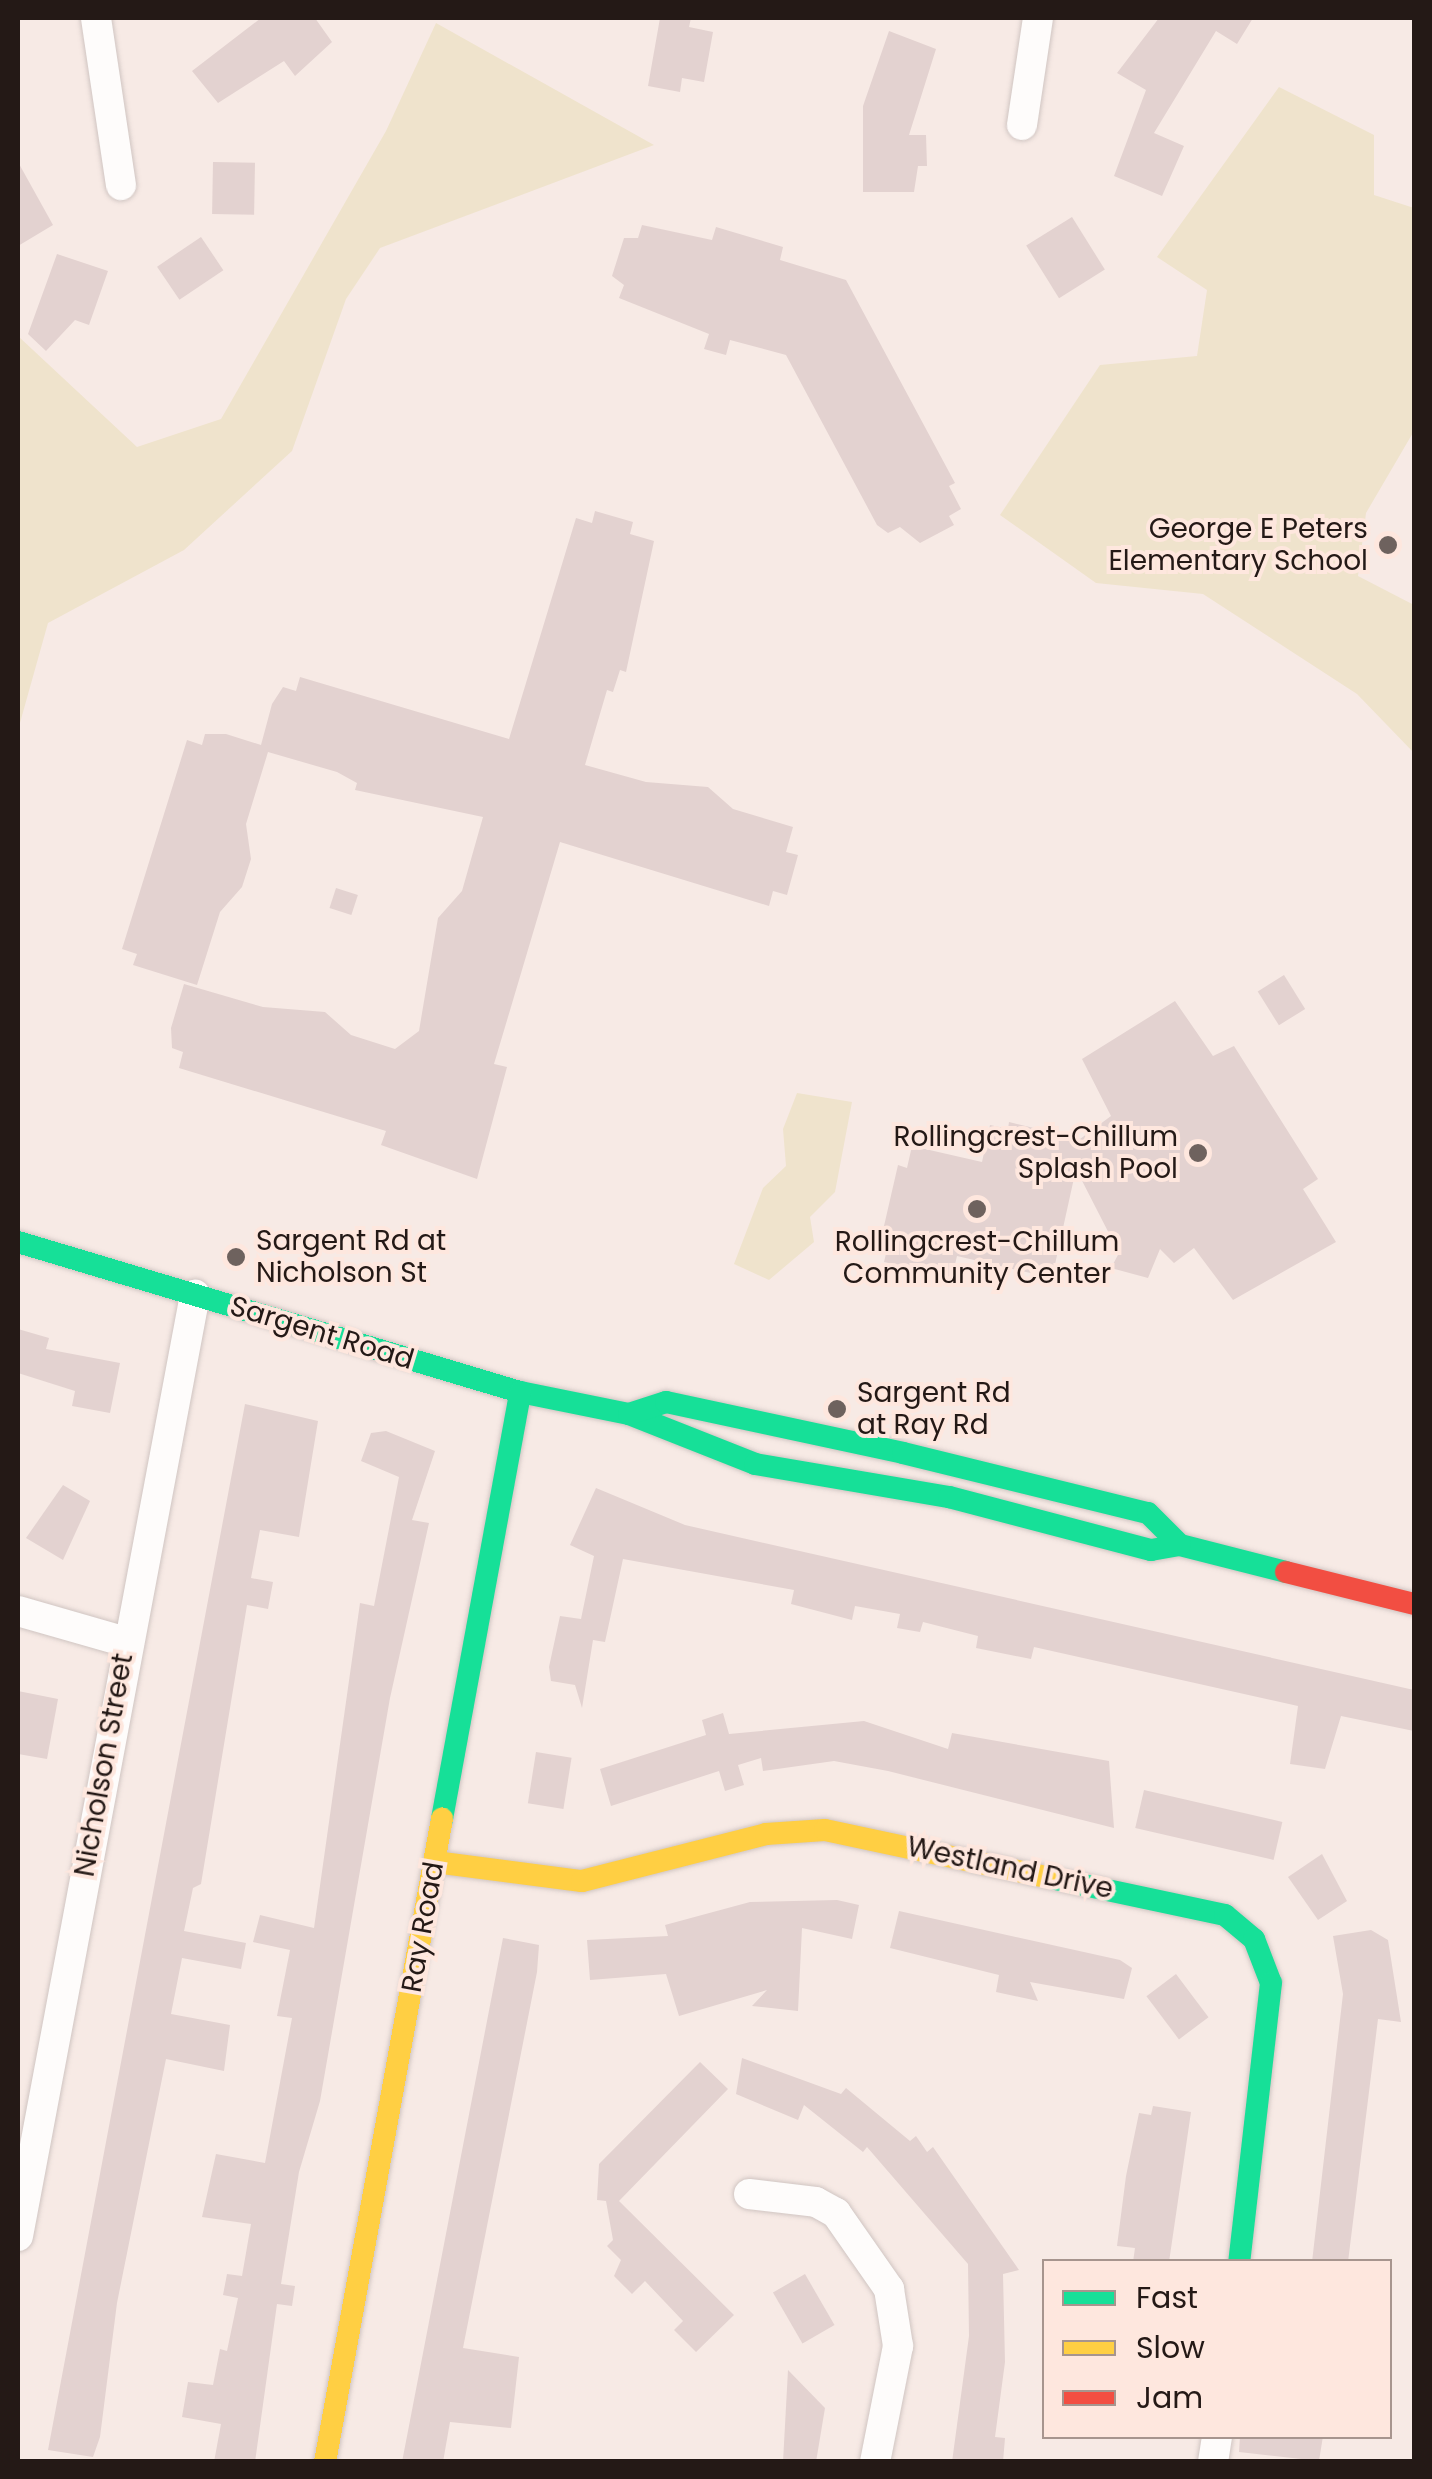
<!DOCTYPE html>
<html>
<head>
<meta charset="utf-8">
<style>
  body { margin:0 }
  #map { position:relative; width:1432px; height:2479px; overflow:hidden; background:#f7eae5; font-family:Poppins,sans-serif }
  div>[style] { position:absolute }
  .green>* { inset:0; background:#efe3cc }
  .building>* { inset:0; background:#e3d2d0; transform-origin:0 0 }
  .roads { filter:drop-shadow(0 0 2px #d0c5c2) drop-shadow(0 0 2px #d0c5c2) }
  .street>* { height:30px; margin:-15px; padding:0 15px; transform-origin:15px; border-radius:15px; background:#fefcfb }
  .fast>* { height:22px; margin:-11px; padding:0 11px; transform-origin:11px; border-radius:11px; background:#16e098 }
  .slow>* { height:22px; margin:-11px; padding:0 11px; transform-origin:11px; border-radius:11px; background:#ffcf43 }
  .jam>* { height:22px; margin:-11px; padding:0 11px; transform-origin:11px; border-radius:11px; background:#f24e42 }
  .dots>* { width:28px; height:28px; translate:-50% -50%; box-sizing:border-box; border:5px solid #fee7de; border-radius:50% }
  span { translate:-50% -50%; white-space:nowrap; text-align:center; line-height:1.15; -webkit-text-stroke:8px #fee7de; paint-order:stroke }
  .poi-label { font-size:28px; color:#241916 }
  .right { translate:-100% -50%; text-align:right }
  .left { translate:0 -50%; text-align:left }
  .street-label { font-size:28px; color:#241916 }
  .frame { position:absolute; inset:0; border:20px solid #241916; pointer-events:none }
  .legend { position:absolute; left:1042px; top:2259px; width:350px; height:180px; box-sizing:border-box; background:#fee7de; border:2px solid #a7958e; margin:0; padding:12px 18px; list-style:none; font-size:30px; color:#241916 }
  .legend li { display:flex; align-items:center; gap:20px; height:50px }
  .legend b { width:50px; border:2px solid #a7958e }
</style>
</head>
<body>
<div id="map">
  <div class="green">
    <i style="clip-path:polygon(436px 23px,654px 145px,380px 248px,346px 299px,292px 451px,184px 550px,48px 623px,18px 730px,18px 336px,137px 447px,221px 419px,386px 131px)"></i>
    <i style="clip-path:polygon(1279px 87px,1374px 135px,1374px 195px,1414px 208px,1414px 431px,1366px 513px,1358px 576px,1414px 605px,1414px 753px,1357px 694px,1203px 594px,1096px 583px,1000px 515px,1100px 365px,1197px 356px,1207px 290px,1157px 257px)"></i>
    <i style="clip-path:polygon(797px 1093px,852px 1102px,835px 1192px,810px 1217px,814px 1242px,769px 1280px,734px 1264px,763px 1188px,786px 1166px,783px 1129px)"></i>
  </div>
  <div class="building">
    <i style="clip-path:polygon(261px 18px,315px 18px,332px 42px,295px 76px,284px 61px,218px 103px,192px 71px)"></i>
    <i style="clip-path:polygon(660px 18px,691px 18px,689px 27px,713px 32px,704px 82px,682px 78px,680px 92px,648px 86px)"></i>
    <i style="clip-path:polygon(1159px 18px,1253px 18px,1237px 44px,1216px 31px,1154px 133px,1184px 146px,1162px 196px,1114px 176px,1146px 90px,1117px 73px)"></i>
    <i style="clip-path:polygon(889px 31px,936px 49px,909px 135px,926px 135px,927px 166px,918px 166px,914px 192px,863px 192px,863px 106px)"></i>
    <i style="clip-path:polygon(18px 162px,53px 225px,18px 246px)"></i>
    <i style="left:213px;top:162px;width:42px;height:52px;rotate:1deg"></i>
    <i style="left:1072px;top:217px;width:62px;height:54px;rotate:58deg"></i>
    <i style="clip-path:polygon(642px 225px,712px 240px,716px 227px,783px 247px,780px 260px,846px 280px,955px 483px,949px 486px,961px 509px,949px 516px,954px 525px,920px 543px,900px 527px,888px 533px,877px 525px,786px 355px,730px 340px,726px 355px,704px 349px,709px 334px,619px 298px,624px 285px,612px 276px,624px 238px,638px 238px)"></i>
    <i style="left:201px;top:237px;width:40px;height:53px;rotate:56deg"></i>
    <i style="clip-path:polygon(57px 254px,108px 271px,89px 325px,75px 320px,46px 351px,28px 334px)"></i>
    <i style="clip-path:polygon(595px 511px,633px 522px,630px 534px,654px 541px,626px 672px,620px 670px,613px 692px,607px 690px,585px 765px,646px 782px,708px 787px,733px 809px,793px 827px,786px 852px,798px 855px,787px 895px,773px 891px,769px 906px,560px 842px,494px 1064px,507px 1067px,477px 1179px,381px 1145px,386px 1131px,179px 1068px,183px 1052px,172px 1048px,171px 1028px,184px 984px,263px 1007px,325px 1012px,351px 1035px,395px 1049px,419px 1031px,438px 918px,462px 891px,483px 817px,355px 790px,357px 783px,337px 772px,268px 752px,246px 824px,251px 859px,242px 887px,220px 912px,197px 985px,133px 965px,137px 954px,122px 949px,187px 740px,202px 745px,205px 734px,226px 734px,261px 745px,272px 704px,283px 687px,296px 691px,300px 677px,509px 739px,576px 518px,592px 523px)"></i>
    <i style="left:336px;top:888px;width:23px;height:21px;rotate:18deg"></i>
    <i style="left:1284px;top:975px;width:40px;height:31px;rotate:58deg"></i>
    <i style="clip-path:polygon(1175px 1001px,1213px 1056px,1234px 1046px,1318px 1179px,1303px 1189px,1336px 1242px,1233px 1300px,1194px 1248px,1174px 1263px,1160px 1249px,1148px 1278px,1111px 1268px,1119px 1253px,1076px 1169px,1052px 1278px,957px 1256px,952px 1277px,884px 1262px,889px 1241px,881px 1239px,898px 1165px,907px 1168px,912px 1146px,982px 1162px,990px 1125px,1008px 1129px,1009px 1122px,1080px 1139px,1111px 1116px,1082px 1059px)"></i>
    <i style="clip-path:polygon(18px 1329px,49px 1338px,46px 1349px,120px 1363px,110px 1413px,72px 1406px,75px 1391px,18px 1373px)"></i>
    <i style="clip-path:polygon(245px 1404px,318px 1421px,299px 1537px,260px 1530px,251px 1578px,273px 1582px,268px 1609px,247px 1605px,201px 1884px,193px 1888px,184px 1931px,246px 1943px,241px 1969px,182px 1958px,171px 2014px,230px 2025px,224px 2071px,166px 2059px,117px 2303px,100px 2437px,93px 2457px,48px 2450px)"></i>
    <i style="clip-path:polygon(386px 1431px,435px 1451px,412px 1520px,429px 1523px,390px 1698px,320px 2101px,299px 2172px,281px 2284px,295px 2286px,292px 2306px,277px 2304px,255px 2462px,214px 2462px,221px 2424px,182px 2417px,188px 2382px,213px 2385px,220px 2349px,227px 2351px,238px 2298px,223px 2295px,227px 2274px,242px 2276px,251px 2224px,202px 2217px,216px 2154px,265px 2163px,292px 2018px,277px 2016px,290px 1950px,253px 1942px,260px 1915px,314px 1928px,360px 1603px,374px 1606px,399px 1477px,361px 1461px,371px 1433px)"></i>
    <i style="clip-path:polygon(63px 1485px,90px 1501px,63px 1560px,26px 1538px)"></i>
    <i style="clip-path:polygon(596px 1488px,685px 1525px,1414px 1690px,1414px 1731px,1341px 1716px,1325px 1769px,1290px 1764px,1298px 1706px,1034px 1647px,1031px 1659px,976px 1648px,978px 1636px,923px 1622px,920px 1632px,897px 1628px,900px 1614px,855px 1606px,852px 1620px,791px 1604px,794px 1590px,623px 1559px,605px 1642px,593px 1640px,582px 1708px,575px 1685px,551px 1681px,549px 1667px,560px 1616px,581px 1619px,594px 1556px,570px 1545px)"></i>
    <i style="clip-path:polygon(18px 1691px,58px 1699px,47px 1759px,18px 1754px)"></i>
    <i style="clip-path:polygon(723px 1713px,729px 1734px,864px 1721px,948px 1749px,952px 1733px,1109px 1761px,1114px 1828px,888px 1771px,834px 1761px,763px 1771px,761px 1758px,738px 1765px,744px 1785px,725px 1791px,719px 1771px,611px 1806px,600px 1769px,706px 1735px,702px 1720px)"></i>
    <i style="left:536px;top:1752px;width:36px;height:52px;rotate:9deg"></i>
    <i style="left:1144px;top:1790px;width:142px;height:39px;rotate:13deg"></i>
    <i style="clip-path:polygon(1322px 1854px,1347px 1901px,1318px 1920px,1288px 1877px)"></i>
    <i style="clip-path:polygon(837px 1900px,859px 1905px,852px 1939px,802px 1928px,798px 2011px,752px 2006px,767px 1990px,679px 2016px,666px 1974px,590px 1980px,587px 1940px,668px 1936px,665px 1925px,750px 1902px)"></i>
    <i style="clip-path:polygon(899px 1911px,1120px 1960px,1132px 1968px,1124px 1999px,1030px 1982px,1038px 2001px,996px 1992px,999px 1975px,890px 1948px)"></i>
    <i style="clip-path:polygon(1371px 1930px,1388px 1940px,1401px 2022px,1378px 2019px,1348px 2262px,1312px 2262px,1343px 1994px,1333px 1936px)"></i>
    <i style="clip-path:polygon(503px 1938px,539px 1945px,537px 1972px,463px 2348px,519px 2357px,511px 2428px,450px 2422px,443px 2462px,402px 2462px)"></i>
    <i style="left:1176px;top:1974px;width:54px;height:37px;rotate:53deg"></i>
    <i style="clip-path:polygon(742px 2058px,841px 2094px,846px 2088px,910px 2141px,916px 2136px,927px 2152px,933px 2147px,1019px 2270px,1003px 2274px,1005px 2362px,995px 2437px,1005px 2438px,1003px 2462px,952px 2462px,969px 2336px,968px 2264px,867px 2147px,863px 2152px,804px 2105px,798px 2120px,736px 2094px)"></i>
    <i style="clip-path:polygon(700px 2062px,728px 2089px,619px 2201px,734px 2315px,696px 2352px,674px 2330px,683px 2321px,645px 2281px,632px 2294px,614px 2276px,621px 2260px,607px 2246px,613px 2240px,606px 2201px,597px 2200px,599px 2164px)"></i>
    <i style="clip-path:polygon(1153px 2106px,1191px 2112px,1169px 2262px,1133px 2262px,1135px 2248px,1117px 2246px,1126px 2176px,1139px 2113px,1151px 2115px)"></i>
    <i style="left:805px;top:2274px;width:59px;height:37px;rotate:60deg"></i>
    <i style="clip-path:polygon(788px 2370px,825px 2408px,816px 2462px,783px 2462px)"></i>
    <i style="clip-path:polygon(1240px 2436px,1323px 2436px,1319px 2461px,1239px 2452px)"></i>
  </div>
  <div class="roads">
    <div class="street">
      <i style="left:96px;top:18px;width:169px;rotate:81.5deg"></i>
      <i style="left:1022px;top:125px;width:108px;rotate:-81.5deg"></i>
      <i style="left:18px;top:1611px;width:112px;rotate:16deg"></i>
      <i style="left:749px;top:2194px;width:67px;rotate:6.8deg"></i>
      <i style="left:816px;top:2202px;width:23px;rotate:29deg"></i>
      <i style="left:836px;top:2213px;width:93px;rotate:55.1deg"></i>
      <i style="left:889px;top:2289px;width:58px;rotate:81deg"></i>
      <i style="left:898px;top:2346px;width:118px;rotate:101.2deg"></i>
      <i style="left:18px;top:2236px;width:958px;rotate:-79.35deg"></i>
      <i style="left:1213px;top:2462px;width:26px;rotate:-81deg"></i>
    </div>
    <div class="fast">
      <i style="left:18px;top:1242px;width:524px;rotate:16.64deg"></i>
      <i style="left:520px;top:1392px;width:111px;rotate:11.4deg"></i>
      <i style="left:629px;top:1414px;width:136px;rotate:21.6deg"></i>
      <i style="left:755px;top:1464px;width:197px;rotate:9.7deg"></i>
      <i style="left:949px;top:1497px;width:209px;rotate:14.7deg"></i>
      <i style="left:1151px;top:1550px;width:29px;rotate:-10deg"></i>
      <i style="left:1180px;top:1545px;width:109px;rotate:14.3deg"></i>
      <i style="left:629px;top:1414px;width:39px;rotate:-18deg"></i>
      <i style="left:666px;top:1402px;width:242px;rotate:12.1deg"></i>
      <i style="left:903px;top:1453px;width:252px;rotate:13.8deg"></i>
      <i style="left:1148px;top:1513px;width:45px;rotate:45deg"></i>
      <i style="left:442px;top:1819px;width:434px;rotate:-79.6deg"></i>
      <i style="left:1046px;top:1877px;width:183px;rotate:12deg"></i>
      <i style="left:1225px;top:1915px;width:38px;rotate:40deg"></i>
      <i style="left:1254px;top:1939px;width:47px;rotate:68.9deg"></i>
      <i style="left:1271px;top:1983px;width:281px;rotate:96.5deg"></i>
    </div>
    <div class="slow">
      <i style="left:435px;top:1862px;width:148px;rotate:7.4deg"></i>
      <i style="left:582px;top:1881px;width:190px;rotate:-14.3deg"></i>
      <i style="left:766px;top:1834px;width:59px;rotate:-3.9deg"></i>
      <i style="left:825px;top:1830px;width:226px;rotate:12deg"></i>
      <i style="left:325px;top:2462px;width:654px;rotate:-79.69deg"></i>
    </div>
    <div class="jam">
      <i style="left:1286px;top:1572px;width:132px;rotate:14deg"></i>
    </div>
  </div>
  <div class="dots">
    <i style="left:1388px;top:545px;background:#6e625e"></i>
    <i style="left:1198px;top:1153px;background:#6e625e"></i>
    <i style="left:977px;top:1209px;background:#6e625e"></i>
    <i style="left:236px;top:1257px;background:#6e625e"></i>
    <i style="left:837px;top:1409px;background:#6e625e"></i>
  </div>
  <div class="poi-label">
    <span class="right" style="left:1368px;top:545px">George E Peters<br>Elementary School</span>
    <span class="right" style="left:1178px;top:1153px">Rollingcrest-Chillum<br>Splash Pool</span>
    <span class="left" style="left:256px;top:1257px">Sargent Rd at<br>Nicholson St</span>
    <span style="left:977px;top:1258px">Rollingcrest-Chillum<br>Community Center</span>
    <span class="left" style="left:857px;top:1409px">Sargent Rd<br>at Ray Rd</span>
  </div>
  <div class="street-label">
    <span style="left:322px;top:1333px;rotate:17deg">Sargent Road</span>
    <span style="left:104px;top:1765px;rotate:-80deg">Nicholson Street</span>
    <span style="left:1010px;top:1868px;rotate:12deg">Westland Drive</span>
    <span style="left:423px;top:1927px;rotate:-80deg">Ray Road</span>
  </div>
  <div class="frame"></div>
  <ul class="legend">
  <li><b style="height:12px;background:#16e098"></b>Fast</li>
  <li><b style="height:12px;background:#ffcf43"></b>Slow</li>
  <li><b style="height:12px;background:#f24e42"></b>Jam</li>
  </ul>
</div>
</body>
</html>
